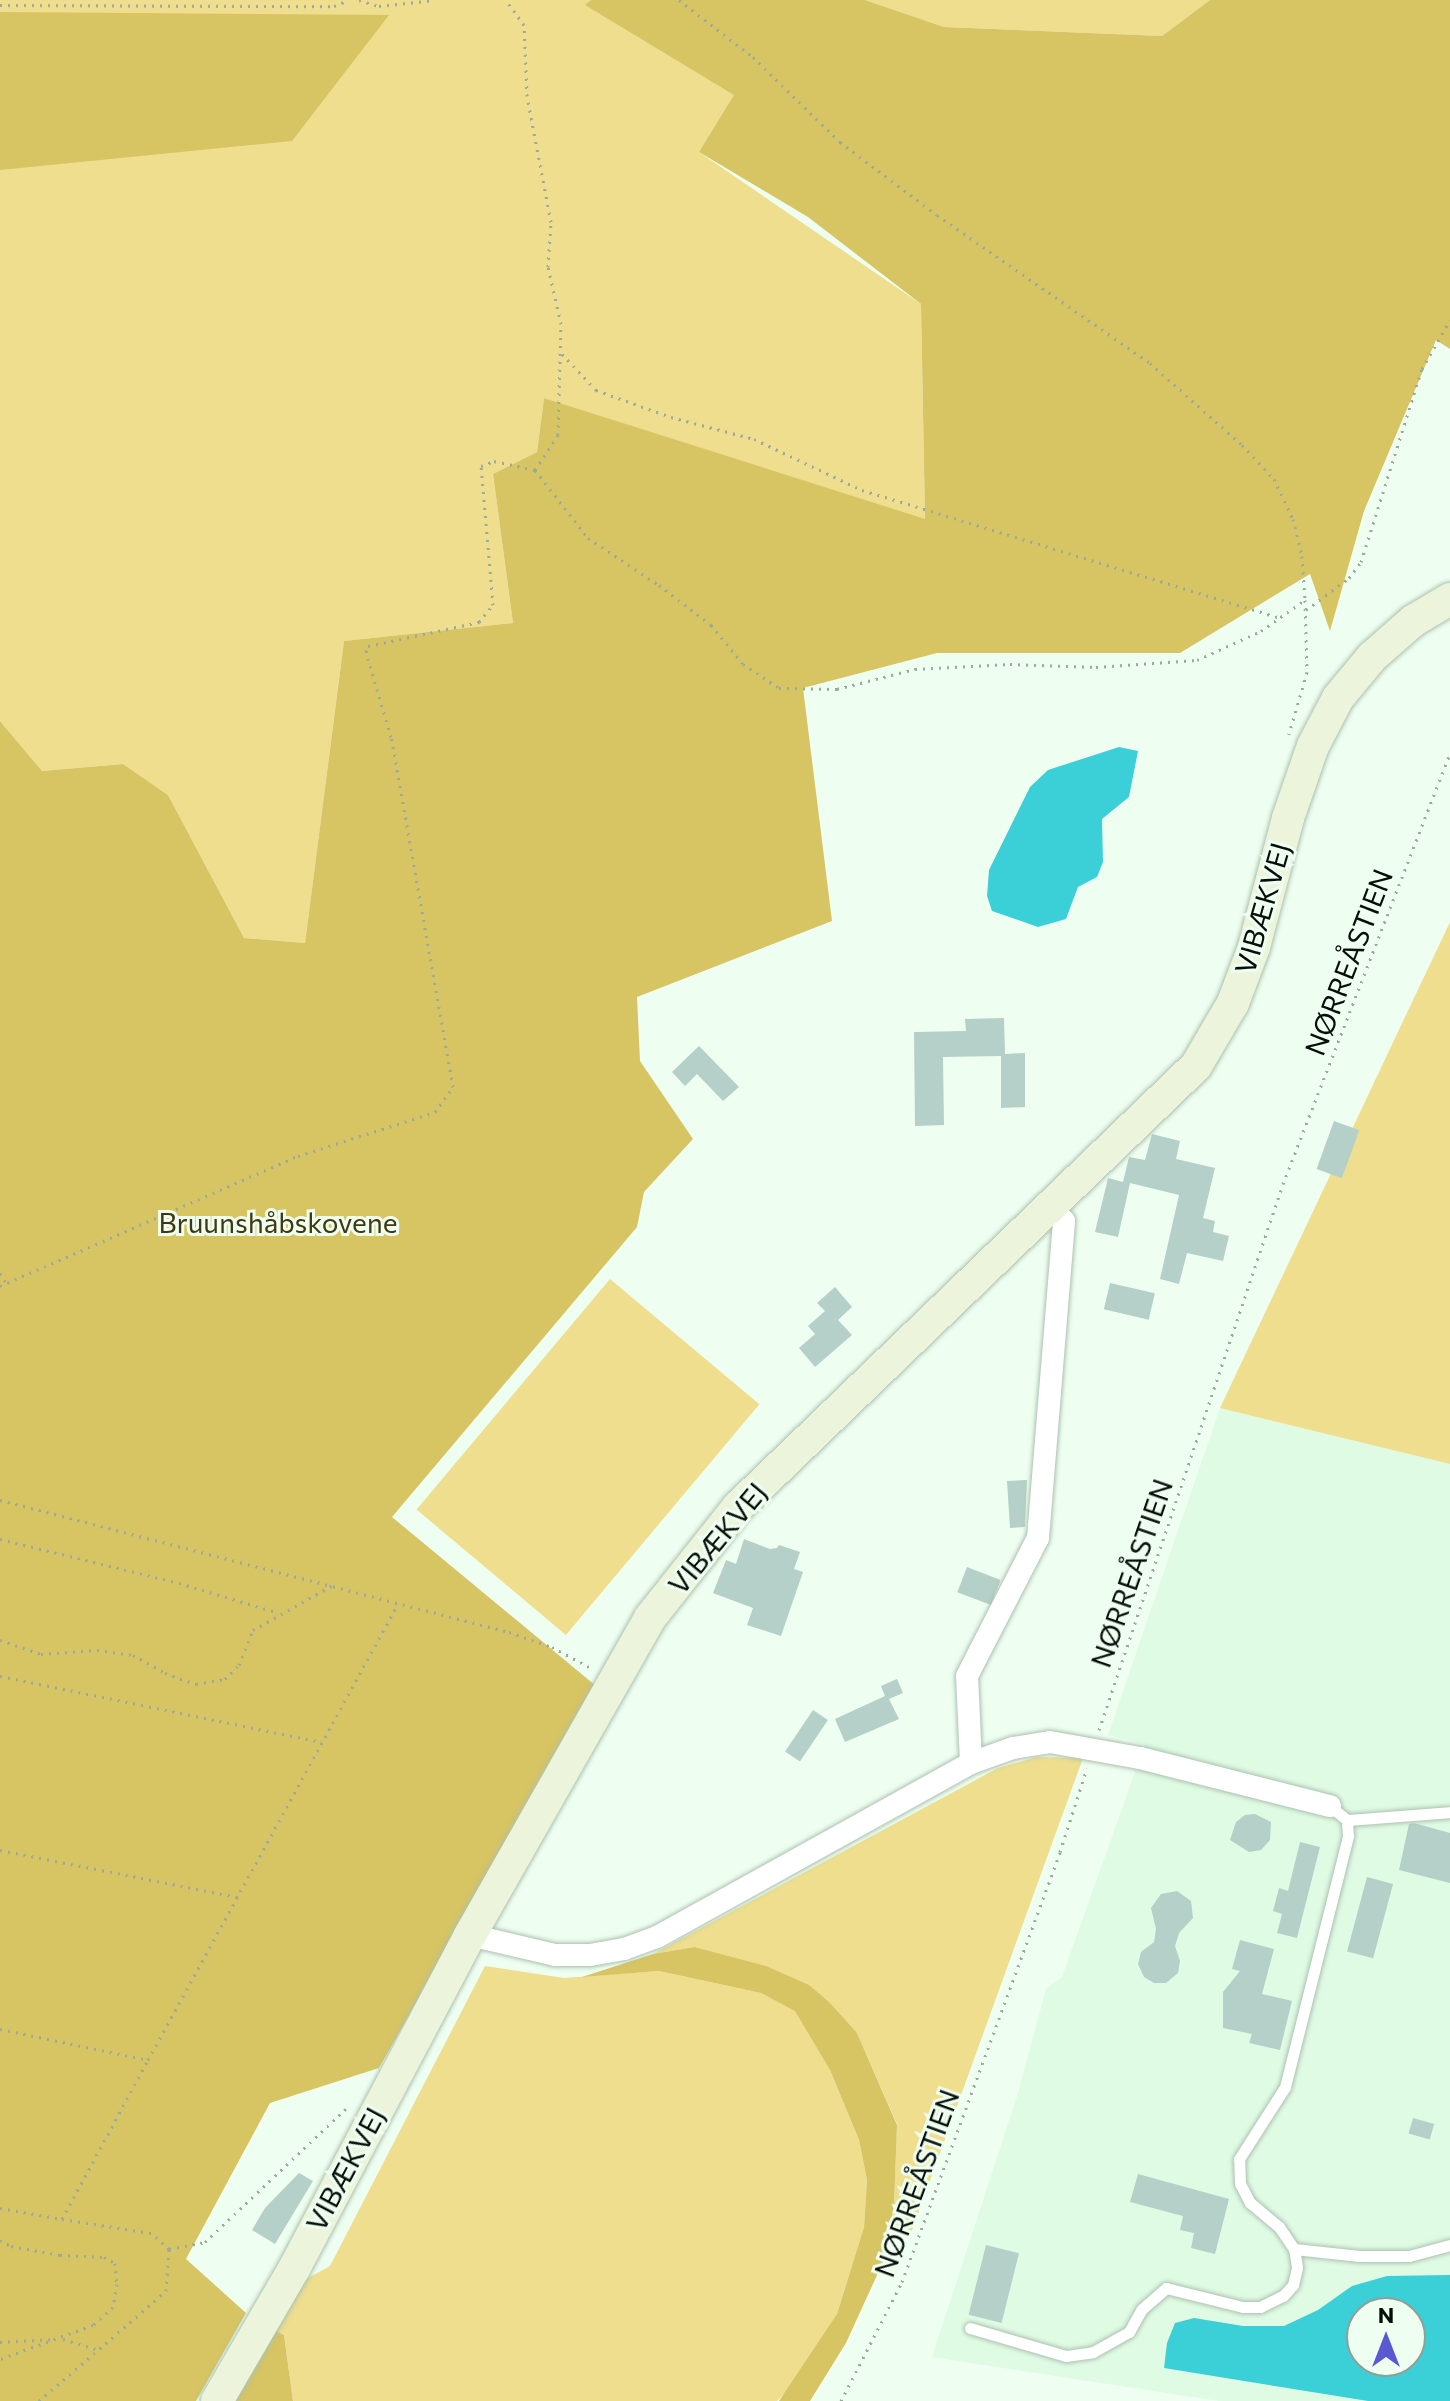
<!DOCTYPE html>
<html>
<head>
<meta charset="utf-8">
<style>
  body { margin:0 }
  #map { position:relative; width:1450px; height:2401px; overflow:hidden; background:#eefff1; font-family:Commissioner,sans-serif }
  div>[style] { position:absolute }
  .built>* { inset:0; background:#dffbe4 }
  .green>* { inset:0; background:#eede8e; transform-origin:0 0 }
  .forest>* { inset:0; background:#d7c463 }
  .water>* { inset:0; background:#3bcfd8 }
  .building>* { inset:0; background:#b4d0c8; transform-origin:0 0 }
  .path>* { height:3px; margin-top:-1.5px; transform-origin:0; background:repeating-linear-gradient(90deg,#9ba99e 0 2px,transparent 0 8px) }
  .roads { filter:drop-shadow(0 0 2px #adc1b0) drop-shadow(0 0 2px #adc1b0) }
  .lane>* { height:11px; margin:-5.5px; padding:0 5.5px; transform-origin:5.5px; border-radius:5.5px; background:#fff }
  .street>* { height:22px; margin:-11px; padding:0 11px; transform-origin:11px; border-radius:11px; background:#fff }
  .secondary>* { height:32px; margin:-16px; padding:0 16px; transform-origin:16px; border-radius:16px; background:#ecf5db }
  span { translate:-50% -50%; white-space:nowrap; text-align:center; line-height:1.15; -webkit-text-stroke:6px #eefff1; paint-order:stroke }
  .street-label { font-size:28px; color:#070e09 }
  .park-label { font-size:28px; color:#40380e }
  .north { position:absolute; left:1346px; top:2297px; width:80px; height:80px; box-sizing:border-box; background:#eefff1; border:2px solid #929f94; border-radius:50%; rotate:0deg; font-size:22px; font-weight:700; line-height:32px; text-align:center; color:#070e09 }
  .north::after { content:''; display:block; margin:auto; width:28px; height:36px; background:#5a59d1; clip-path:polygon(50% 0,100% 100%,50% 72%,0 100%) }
</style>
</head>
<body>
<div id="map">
  <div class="built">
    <i style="clip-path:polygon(evenodd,1220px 1408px,1450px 1464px,1450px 2401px,1219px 2401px,932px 2357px,1018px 2093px,1046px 1989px,1062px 1977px,1145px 1744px,1108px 1735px,1220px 1408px,1362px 2313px,1410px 2313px,1410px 2361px,1362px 2361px,1362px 2313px)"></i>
  </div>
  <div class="green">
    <i style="clip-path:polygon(0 0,591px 0,586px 5px,735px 95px,699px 152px,921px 304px,925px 520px,544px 398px,537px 452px,493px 474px,513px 623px,344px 641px,305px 943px,244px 938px,168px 795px,123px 764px,42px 771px,0 721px)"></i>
    <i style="clip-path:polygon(865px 0,1210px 0,1162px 36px,944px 27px)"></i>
    <i style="clip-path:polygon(1450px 922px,1450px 1464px,1220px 1408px)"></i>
    <i style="left:610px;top:1279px;width:195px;height:301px;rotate:40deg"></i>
    <i style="clip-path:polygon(1037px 1757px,1083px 1758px,910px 2236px,887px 2239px,894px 2205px,897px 2124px,857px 2033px,694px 1947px,653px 1954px,998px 1768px)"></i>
    <i style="clip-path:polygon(485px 1966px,564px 1978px,659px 1971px,761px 1993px,795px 2010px,830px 2070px,859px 2140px,867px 2180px,864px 2227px,837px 2314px,793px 2385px,777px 2401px,293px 2401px,284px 2335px,272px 2329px,301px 2282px,330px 2266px)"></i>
  </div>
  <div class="forest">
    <i style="clip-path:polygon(591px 0,865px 0,944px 27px,1162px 36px,1210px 0,1450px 0,1450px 349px,1436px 340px,1364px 511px,1330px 631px,1310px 574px,1180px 653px,937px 653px,803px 688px,832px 921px,637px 997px,640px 1061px,693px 1139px,644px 1192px,637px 1227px,392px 1517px,596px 1686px,379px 2068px,270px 2103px,186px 2259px,246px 2313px,196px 2401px,0 2401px,0 721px,42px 771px,123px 764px,168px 795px,244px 938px,305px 943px,344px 641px,513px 623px,493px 474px,537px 452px,544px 398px,925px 519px,921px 304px,808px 217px,699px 152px,734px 95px,585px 5px)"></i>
    <i style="clip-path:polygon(0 12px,389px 15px,292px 141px,0 170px)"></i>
    <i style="clip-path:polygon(694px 1947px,766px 1966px,809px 1985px,829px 2002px,857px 2033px,897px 2125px,894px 2205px,883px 2262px,846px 2343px,810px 2401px,779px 2401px,837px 2314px,864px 2227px,867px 2180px,859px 2140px,830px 2070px,795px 2011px,761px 1993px,659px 1971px,582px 1977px,653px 1954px)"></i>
    <i style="clip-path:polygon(272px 2329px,284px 2335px,293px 2401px,234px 2401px)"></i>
  </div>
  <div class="water">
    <i style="clip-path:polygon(1119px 747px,1138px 751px,1129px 797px,1102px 819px,1103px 862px,1097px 877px,1078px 887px,1066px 919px,1038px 927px,992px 911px,987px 896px,989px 870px,1030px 787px,1048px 770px)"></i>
    <i style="clip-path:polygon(evenodd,1450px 2275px,1450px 2401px,1368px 2401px,1164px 2368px,1167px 2343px,1175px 2323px,1194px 2318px,1243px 2326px,1284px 2326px,1318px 2310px,1352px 2286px,1387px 2276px,1450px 2275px,1410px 2313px,1410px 2361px,1362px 2361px,1362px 2313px,1410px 2313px)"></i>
  </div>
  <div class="building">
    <i style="clip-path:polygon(1004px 1018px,1005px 1054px,1025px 1053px,1025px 1107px,1001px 1108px,1001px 1056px,943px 1057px,944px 1125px,915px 1126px,914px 1032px,966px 1031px,965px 1019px)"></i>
    <i style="clip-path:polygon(699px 1046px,739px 1087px,723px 1101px,697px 1074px,685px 1086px,672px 1072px)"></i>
    <i style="left:1334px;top:1121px;width:27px;height:51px;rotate:20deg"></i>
    <i style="clip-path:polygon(1152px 1134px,1180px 1141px,1176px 1159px,1215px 1168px,1203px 1218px,1215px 1221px,1213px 1232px,1229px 1236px,1223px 1261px,1187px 1253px,1179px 1284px,1160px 1279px,1179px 1195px,1130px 1183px,1118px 1237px,1095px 1232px,1108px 1178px,1123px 1182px,1129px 1157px,1145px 1160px)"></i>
    <i style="left:1110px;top:1283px;width:46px;height:27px;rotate:13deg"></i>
    <i style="clip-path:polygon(835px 1287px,852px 1307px,838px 1320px,852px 1335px,815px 1367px,799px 1348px,815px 1334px,808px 1326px,825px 1311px,817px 1303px)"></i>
    <i style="clip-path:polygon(1027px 1480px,1025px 1527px,1010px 1528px,1007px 1481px)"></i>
    <i style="clip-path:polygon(744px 1539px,770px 1549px,777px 1548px,779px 1545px,800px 1552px,794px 1569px,803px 1572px,781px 1636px,747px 1625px,753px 1608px,713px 1593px,726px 1560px,736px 1564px)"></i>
    <i style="left:967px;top:1567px;width:36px;height:27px;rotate:21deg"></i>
    <i style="clip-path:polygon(897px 1679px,903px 1693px,889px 1699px,899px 1719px,845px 1742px,835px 1719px,885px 1696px,881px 1686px)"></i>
    <i style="left:813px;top:1710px;width:18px;height:50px;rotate:34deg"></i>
    <i style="clip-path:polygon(1255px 1814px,1271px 1822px,1270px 1840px,1261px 1850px,1249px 1852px,1230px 1840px,1236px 1822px,1245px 1815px)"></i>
    <i style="clip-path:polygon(1414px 1823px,1450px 1833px,1450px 1883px,1399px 1870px,1409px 1824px)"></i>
    <i style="clip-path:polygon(1300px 1842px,1320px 1847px,1297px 1938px,1277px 1933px,1282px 1914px,1273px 1911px,1279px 1888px,1288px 1891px)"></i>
    <i style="left:1367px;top:1877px;width:27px;height:77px;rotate:15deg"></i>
    <i style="clip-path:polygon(1177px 1891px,1191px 1901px,1193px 1918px,1179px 1933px,1175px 1946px,1180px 1961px,1178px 1973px,1166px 1983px,1154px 1983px,1144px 1977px,1138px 1964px,1141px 1952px,1154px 1942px,1156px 1929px,1151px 1908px,1161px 1894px)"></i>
    <i style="clip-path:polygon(1240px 1940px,1274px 1949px,1262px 1994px,1292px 2001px,1280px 2050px,1249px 2043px,1252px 2034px,1223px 2028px,1223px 1992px,1240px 1971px,1232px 1969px)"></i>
    <i style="left:1413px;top:2118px;width:22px;height:16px;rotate:16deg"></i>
    <i style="clip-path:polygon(299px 2173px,313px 2181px,275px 2244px,252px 2230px,265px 2208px)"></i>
    <i style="clip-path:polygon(1138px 2174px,1229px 2199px,1215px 2254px,1191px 2248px,1194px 2233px,1180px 2230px,1183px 2216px,1130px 2202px)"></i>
    <i style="left:986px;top:2245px;width:34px;height:72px;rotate:14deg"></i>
  </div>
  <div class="path">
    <i style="left:359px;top:0;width:21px;rotate:17deg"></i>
    <i style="left:379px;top:6px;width:56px;rotate:-6.1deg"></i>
    <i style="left:679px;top:0;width:93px;rotate:37.6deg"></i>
    <i style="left:753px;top:57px;width:122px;rotate:44.3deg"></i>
    <i style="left:840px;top:142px;width:121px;rotate:37deg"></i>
    <i style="left:937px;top:215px;width:259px;rotate:34.8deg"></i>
    <i style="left:1150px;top:363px;width:123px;rotate:41.7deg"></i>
    <i style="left:1242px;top:445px;width:47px;rotate:46.7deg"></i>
    <i style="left:1274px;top:479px;width:44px;rotate:64.6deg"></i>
    <i style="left:1293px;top:519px;width:38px;rotate:76deg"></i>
    <i style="left:1302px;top:556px;width:44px;rotate:86.1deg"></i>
    <i style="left:1305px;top:600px;width:72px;rotate:88.4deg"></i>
    <i style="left:1307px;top:672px;width:65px;rotate:106.2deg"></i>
    <i style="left:0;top:5px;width:334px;rotate:0.2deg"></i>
    <i style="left:334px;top:6px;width:16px;rotate:-22deg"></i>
    <i style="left:562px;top:354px;width:50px;rotate:46.6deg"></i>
    <i style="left:596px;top:390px;width:80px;rotate:19.8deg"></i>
    <i style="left:671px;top:417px;width:86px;rotate:14.8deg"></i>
    <i style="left:754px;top:439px;width:119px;rotate:25.3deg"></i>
    <i style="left:862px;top:490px;width:438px;rotate:17deg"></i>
    <i style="left:535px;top:470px;width:86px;rotate:52.1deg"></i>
    <i style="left:588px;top:538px;width:85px;rotate:33.5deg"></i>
    <i style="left:659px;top:585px;width:66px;rotate:37.6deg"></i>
    <i style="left:711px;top:625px;width:50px;rotate:50.6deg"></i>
    <i style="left:743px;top:664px;width:43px;rotate:33.7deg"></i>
    <i style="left:779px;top:688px;width:58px;rotate:1deg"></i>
    <i style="left:837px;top:689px;width:81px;rotate:-14.4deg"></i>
    <i style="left:915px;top:669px;width:95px;rotate:-3deg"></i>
    <i style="left:1010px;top:664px;width:86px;rotate:2deg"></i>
    <i style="left:1096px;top:667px;width:101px;rotate:-4deg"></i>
    <i style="left:1197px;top:660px;width:70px;rotate:-24.4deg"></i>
    <i style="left:1261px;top:631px;width:54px;rotate:-35.2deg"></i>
    <i style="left:1306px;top:610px;width:54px;rotate:-36.7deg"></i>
    <i style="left:1349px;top:578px;width:20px;rotate:-53deg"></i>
    <i style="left:1361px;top:562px;width:202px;rotate:-72.5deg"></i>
    <i style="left:1422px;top:369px;width:56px;rotate:-60.3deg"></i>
    <i style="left:0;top:1273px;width:12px;rotate:59deg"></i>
    <i style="left:0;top:1286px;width:325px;rotate:-23.6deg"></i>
    <i style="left:298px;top:1156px;width:144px;rotate:-17.8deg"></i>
    <i style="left:435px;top:1112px;width:31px;rotate:-54deg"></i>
    <i style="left:453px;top:1087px;width:355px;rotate:-100deg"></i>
    <i style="left:391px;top:737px;width:89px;rotate:-106.4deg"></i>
    <i style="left:366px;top:652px;width:6px;rotate:-72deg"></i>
    <i style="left:368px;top:646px;width:114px;rotate:-12.2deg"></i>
    <i style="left:479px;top:622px;width:22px;rotate:-51deg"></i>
    <i style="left:493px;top:605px;width:140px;rotate:-94.9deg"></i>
    <i style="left:481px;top:466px;width:14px;rotate:-21deg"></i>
    <i style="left:494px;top:461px;width:42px;rotate:12.4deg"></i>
    <i style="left:535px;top:470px;width:42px;rotate:-56.7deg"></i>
    <i style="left:558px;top:435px;width:111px;rotate:-88.5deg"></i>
    <i style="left:561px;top:324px;width:58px;rotate:-102.8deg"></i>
    <i style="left:548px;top:267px;width:45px;rotate:-86.2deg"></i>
    <i style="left:551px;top:222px;width:128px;rotate:-100.8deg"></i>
    <i style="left:527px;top:96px;width:71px;rotate:-92.4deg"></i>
    <i style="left:524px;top:25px;width:31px;rotate:-126deg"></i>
    <i style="left:0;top:1500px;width:526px;rotate:14.54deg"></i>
    <i style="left:509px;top:1632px;width:46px;rotate:19.2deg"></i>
    <i style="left:552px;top:1647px;width:44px;rotate:28.3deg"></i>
    <i style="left:0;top:1539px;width:184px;rotate:13.8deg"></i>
    <i style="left:179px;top:1583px;width:104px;rotate:16.7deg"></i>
    <i style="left:0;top:1640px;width:43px;rotate:18.9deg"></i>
    <i style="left:41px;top:1654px;width:56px;rotate:-4.1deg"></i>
    <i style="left:97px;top:1650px;width:36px;rotate:8deg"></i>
    <i style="left:133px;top:1655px;width:37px;rotate:29deg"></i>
    <i style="left:165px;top:1673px;width:33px;rotate:20deg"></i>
    <i style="left:196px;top:1684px;width:29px;rotate:-10deg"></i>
    <i style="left:225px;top:1679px;width:20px;rotate:-45deg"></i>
    <i style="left:239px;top:1665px;width:38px;rotate:-68deg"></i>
    <i style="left:253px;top:1630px;width:90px;rotate:-29.4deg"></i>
    <i style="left:0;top:1676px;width:328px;rotate:11.6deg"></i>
    <i style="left:1099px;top:1730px;width:576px;rotate:-71.38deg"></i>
    <i style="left:1283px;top:1184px;width:462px;rotate:-68.8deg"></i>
    <i style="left:0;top:1850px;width:243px;rotate:11.2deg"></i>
    <i style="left:0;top:2029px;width:151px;rotate:11.8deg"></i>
    <i style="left:148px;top:2060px;width:520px;rotate:-61.27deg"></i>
    <i style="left:0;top:2208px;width:63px;rotate:10.1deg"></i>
    <i style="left:0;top:2240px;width:13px;rotate:29deg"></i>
    <i style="left:11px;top:2246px;width:50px;rotate:10.4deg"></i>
    <i style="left:60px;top:2255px;width:44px;rotate:2.6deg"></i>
    <i style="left:104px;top:2257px;width:13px;rotate:29deg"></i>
    <i style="left:115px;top:2263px;width:21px;rotate:85deg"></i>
    <i style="left:117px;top:2284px;width:23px;rotate:100deg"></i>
    <i style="left:113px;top:2307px;width:27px;rotate:138deg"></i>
    <i style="left:93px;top:2325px;width:99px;rotate:159.9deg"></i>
    <i style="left:169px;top:2249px;width:37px;rotate:-11deg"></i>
    <i style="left:205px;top:2242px;width:199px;rotate:-43.4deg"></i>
    <i style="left:63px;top:2339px;width:37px;rotate:17deg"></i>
    <i style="left:0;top:2342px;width:56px;rotate:-3.1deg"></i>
    <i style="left:39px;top:2401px;width:168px;rotate:-40.9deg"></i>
    <i style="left:166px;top:2291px;width:42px;rotate:-85.9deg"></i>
    <i style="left:169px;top:2249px;width:24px;rotate:-138deg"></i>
    <i style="left:151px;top:2233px;width:90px;rotate:-171.1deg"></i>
    <i style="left:62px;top:2219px;width:181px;rotate:-61.6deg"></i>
    <i style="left:841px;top:2401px;width:134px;rotate:-62.9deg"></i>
    <i style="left:902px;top:2282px;width:458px;rotate:-69.8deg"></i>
    <i style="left:1060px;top:1852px;width:88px;rotate:-72.2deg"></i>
  </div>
  <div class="roads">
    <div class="lane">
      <i style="left:1347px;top:1820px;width:103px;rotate:-4.4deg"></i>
      <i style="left:1294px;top:2249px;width:66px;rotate:6.1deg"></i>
      <i style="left:1360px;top:2256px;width:49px"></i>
      <i style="left:1409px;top:2256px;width:42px;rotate:-15deg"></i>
      <i style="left:970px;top:2328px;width:100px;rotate:16.3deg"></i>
      <i style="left:1066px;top:2356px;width:27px;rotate:-8deg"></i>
      <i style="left:1093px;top:2352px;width:41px;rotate:-29.1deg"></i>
      <i style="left:1129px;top:2332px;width:26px;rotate:-61deg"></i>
      <i style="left:1142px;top:2309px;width:32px;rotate:-41deg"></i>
      <i style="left:1166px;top:2288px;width:79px;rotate:13.9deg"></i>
      <i style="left:1243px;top:2307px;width:17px"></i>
      <i style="left:1260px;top:2307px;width:25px;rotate:-26deg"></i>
      <i style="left:1283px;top:2296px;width:15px;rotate:-48deg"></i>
      <i style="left:1293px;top:2285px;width:18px;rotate:-77deg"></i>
      <i style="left:1297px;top:2267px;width:18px;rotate:-99deg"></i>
      <i style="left:1294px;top:2249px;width:27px;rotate:-124deg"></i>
      <i style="left:1279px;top:2227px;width:38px;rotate:-140deg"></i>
      <i style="left:1250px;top:2203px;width:22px;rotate:-117deg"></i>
      <i style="left:1240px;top:2183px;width:24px;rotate:-92deg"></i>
      <i style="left:1239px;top:2159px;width:85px;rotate:-57.4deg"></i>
      <i style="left:1285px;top:2087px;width:259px;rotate:-75.9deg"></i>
      <i style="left:1348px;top:1836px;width:16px;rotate:-94deg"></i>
      <i style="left:1347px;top:1820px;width:22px;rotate:-141deg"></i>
    </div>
    <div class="street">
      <i style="left:971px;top:1763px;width:87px;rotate:-92.6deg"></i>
      <i style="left:967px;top:1676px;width:155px;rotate:-62.8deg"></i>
      <i style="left:1038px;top:1538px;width:318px;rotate:-85.3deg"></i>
      <i style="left:1064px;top:1221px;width:19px;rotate:-137deg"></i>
      <i style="left:470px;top:1935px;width:87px;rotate:13.2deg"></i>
      <i style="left:555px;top:1955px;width:35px"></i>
      <i style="left:590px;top:1955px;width:35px;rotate:-10deg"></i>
      <i style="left:624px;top:1949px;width:35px;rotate:-20deg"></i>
      <i style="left:657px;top:1937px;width:359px;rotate:-29deg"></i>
      <i style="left:971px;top:1763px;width:45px;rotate:-19.7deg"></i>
      <i style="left:1013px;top:1748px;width:37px;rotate:-9deg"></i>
      <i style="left:1050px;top:1742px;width:91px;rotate:10.1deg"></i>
      <i style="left:1140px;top:1758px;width:196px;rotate:14.2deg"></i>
    </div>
    <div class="secondary">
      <i style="left:217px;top:2401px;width:155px;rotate:-59.8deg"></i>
      <i style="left:295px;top:2267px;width:375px;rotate:-62.2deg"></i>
      <i style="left:470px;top:1935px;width:365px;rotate:-60.4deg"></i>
      <i style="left:650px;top:1618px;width:142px;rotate:-51.6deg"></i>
      <i style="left:738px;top:1507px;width:636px;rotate:-43.92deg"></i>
      <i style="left:1196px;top:1066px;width:73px;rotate:-59.6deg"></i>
      <i style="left:1233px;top:1003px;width:60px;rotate:-69.4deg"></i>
      <i style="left:1254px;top:947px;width:133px;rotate:-75.2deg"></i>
      <i style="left:1288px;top:818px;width:76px;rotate:-70.9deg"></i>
      <i style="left:1313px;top:746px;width:54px;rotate:-62.5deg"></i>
      <i style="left:1338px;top:698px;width:53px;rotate:-50.3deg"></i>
      <i style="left:1372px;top:657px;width:55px;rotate:-41.3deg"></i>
      <i style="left:1413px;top:621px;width:43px;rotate:-30.7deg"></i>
    </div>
  </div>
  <div class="street-label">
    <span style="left:1262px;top:908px;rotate:-74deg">VIBÆKVEJ</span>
    <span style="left:1348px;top:962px;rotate:-69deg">NØRREÅSTIEN</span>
    <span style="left:717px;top:1538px;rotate:-50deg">VIBÆKVEJ</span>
    <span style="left:1131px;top:1573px;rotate:-71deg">NØRREÅSTIEN</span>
    <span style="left:345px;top:2169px;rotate:-62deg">VIBÆKVEJ</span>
    <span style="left:916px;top:2183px;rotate:-70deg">NØRREÅSTIEN</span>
  </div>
  <div class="park-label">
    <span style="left:278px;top:1222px">Bruunshåbskovene</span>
  </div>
  <div class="north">N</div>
</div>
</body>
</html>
